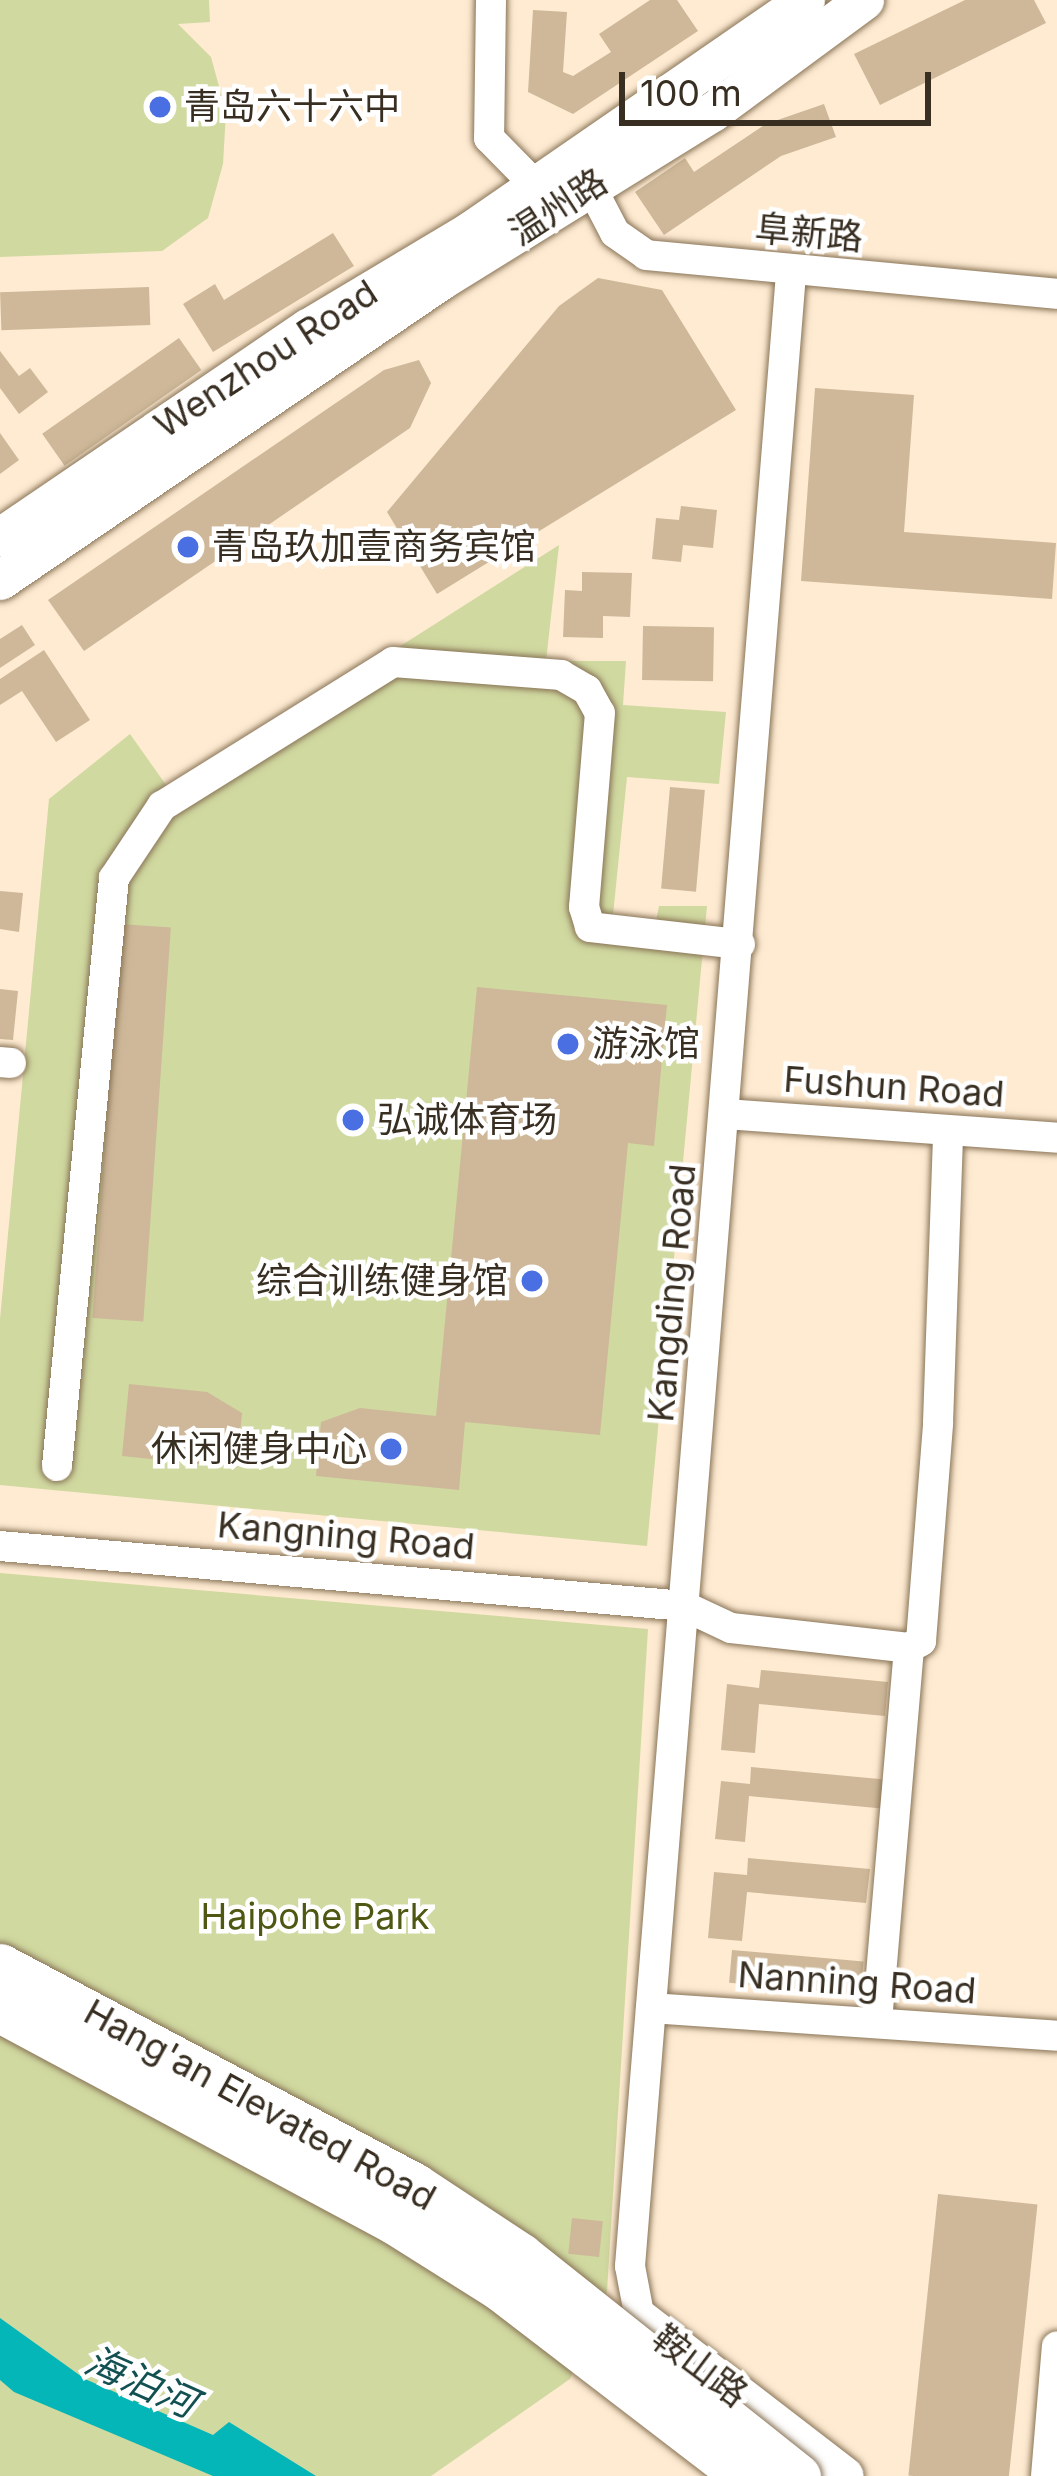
<!DOCTYPE html>
<html>
<head>
<meta charset="utf-8">
<style>
  body { margin:0 }
  #map { position:relative; width:1057px; height:2476px; overflow:hidden; background:#feebd2; font-family:Inter,"Noto Sans SC",sans-serif }
  div>[style] { position:absolute }
  .green>* { inset:0; background:#d0d9a0 }
  .water>* { inset:0; background:#04b6b8 }
  .building>* { inset:0; background:#ceb899; transform-origin:0 0 }
  .roads { filter:drop-shadow(0 0 3px #897457) drop-shadow(0 0 3px #897457) }
  .minor>* { height:30px; margin:-15px; padding:0 15px; transform-origin:15px; border-radius:15px; background:#fff }
  .major>* { height:39px; margin:-19.5px; padding:0 19.5px; transform-origin:19.5px; border-radius:19.5px; background:#fff }
  .bridges { filter:drop-shadow(0 0 3px #897457) drop-shadow(0 0 3px #897457) }
  .highway-bridge>* { height:45px; margin:-22.5px; padding:0 22.5px; transform-origin:22.5px; border-radius:22.5px; background:#fff }
  .dots>* { width:33px; height:33px; translate:-50% -50%; box-sizing:border-box; border:6px solid #fff; border-radius:50% }
  span { translate:-50% -50%; white-space:nowrap; text-align:center; line-height:1.15; -webkit-text-stroke:9px #fff; paint-order:stroke }
  .poi-label { font-size:36px; color:#382f22 }
  .left { translate:0 -50%; text-align:left }
  .right { translate:-100% -50%; text-align:right }
  .street-label { font-size:36px; color:#382f22 }
  .park-label { font-size:36px; color:#4f5712 }
  .water-label { font-size:39px; color:#135051; font-style:italic }
  .scale { position:absolute; left:619px; top:72px; width:312px; height:54px; box-sizing:border-box; border:6px solid #382f22; border-top:0; padding-left:15px; font-size:36px; line-height:42px; white-space:nowrap; color:#382f22; -webkit-text-stroke:9px #fff; paint-order:stroke }
</style>
</head>
<body>
<div id="map">
  <div class="green">
    <i style="clip-path:polygon(0 0,209px 0,210px 22px,178px 24px,211px 57px,226px 112px,223px 164px,208px 218px,162px 251px,0 257px)"></i>
    <i style="clip-path:polygon(559px 545px,546px 661px,626px 661px,623px 705px,726px 712px,719px 784px,627px 777px,613px 915px,656px 921px,659px 906px,707px 906px,647px 1546px,0 1485px,0 1319px,49px 799px,130px 734px,171px 792px)"></i>
    <i style="clip-path:polygon(0 1573px,648px 1629px,607px 2291px,570px 2379px,431px 2476px,0 2476px)"></i>
  </div>
  <div class="water">
    <i style="clip-path:polygon(0 2318px,85px 2379px,213px 2435px,229px 2422px,316px 2476px,213px 2476px,14px 2392px,0 2380px)"></i>
  </div>
  <div class="building">
    <i style="clip-path:polygon(650px 0,677px 0,698px 31px,573px 114px,528px 92px,533px 10px,567px 12px,563px 72px,573px 76px,611px 52px,599px 34px)"></i>
    <i style="clip-path:polygon(965px 0,1034px 0,1046px 23px,880px 105px,854px 54px)"></i>
    <i style="clip-path:polygon(824px 104px,836px 137px,781px 156px,664px 235px,635px 192px,685px 158px,694px 172px,766px 124px)"></i>
    <i style="clip-path:polygon(333px 233px,354px 266px,213px 352px,183px 304px,215px 284px,224px 300px)"></i>
    <i style="clip-path:polygon(598px 278px,662px 290px,736px 410px,437px 594px,387px 512px,559px 306px)"></i>
    <i style="left:149px;top:287px;width:38px;height:149px;rotate:88deg"></i>
    <i style="left:179px;top:338px;width:39px;height:167px;rotate:55deg"></i>
    <i style="clip-path:polygon(0 351px,19px 376px,30px 368px,48px 392px,19px 414px,0 388px)"></i>
    <i style="clip-path:polygon(419px 360px,431px 383px,410px 428px,84px 651px,48px 600px,384px 370px)"></i>
    <i style="clip-path:polygon(815px 388px,914px 395px,904px 532px,1056px 543px,1052px 599px,801px 581px)"></i>
    <i style="clip-path:polygon(0 433px,19px 460px,0 474px)"></i>
    <i style="clip-path:polygon(681px 506px,717px 510px,713px 548px,683px 545px,681px 562px,652px 559px,656px 518px,679px 520px)"></i>
    <i style="clip-path:polygon(582px 572px,632px 573px,630px 617px,603px 616px,603px 638px,563px 637px,565px 590px,582px 591px)"></i>
    <i style="clip-path:polygon(22px 625px,35px 645px,0 668px,0 639px)"></i>
    <i style="left:643px;top:626px;width:71px;height:54px;rotate:1deg"></i>
    <i style="clip-path:polygon(44px 650px,90px 720px,56px 742px,22px 691px,0 705px,0 679px)"></i>
    <i style="left:670px;top:787px;width:35px;height:102px;rotate:5deg"></i>
    <i style="clip-path:polygon(0 891px,23px 893px,19px 932px,0 929px)"></i>
    <i style="left:120px;top:924px;width:51px;height:395px;rotate:4deg"></i>
    <i style="clip-path:polygon(477px 987px,667px 1005px,654px 1146px,628px 1143px,600px 1435px,465px 1422px,459px 1490px,316px 1476px,321px 1422px,360px 1408px,436px 1416px)"></i>
    <i style="clip-path:polygon(0 989px,18px 991px,13px 1040px,0 1039px)"></i>
    <i style="clip-path:polygon(129px 1384px,207px 1392px,242px 1413px,237px 1468px,122px 1456px)"></i>
    <i style="clip-path:polygon(761px 1670px,888px 1682px,885px 1716px,759px 1704px,755px 1753px,721px 1750px,727px 1684px,759px 1688px)"></i>
    <i style="clip-path:polygon(751px 1767px,890px 1780px,887px 1809px,749px 1796px,745px 1842px,715px 1839px,721px 1781px,750px 1784px)"></i>
    <i style="clip-path:polygon(748px 1858px,870px 1869px,866px 1903px,747px 1892px,742px 1941px,708px 1938px,714px 1872px,747px 1875px)"></i>
    <i style="left:732px;top:1950px;width:132px;height:33px;rotate:5deg"></i>
    <i style="left:938px;top:2194px;width:100px;height:283px;rotate:6deg"></i>
    <i style="left:572px;top:2218px;width:31px;height:36px;rotate:6deg"></i>
  </div>
  <div class="roads">
    <div class="minor">
      <i style="left:491px;top:0;width:138px;rotate:90.8deg"></i>
      <i style="left:489px;top:138px;width:67px;rotate:45.6deg"></i>
      <i style="left:590px;top:185px;width:54px;rotate:62.5deg"></i>
      <i style="left:615px;top:233px;width:38px;rotate:35deg"></i>
      <i style="left:646px;top:255px;width:413px;rotate:5.4deg"></i>
      <i style="left:0;top:1062px;width:11px;rotate:5deg"></i>
      <i style="left:726px;top:1114px;width:332px;rotate:4.1deg"></i>
      <i style="left:57px;top:1466px;width:591px;rotate:-84.46deg"></i>
      <i style="left:114px;top:878px;width:87px;rotate:-56.3deg"></i>
      <i style="left:162px;top:806px;width:272px;rotate:-31.9deg"></i>
      <i style="left:393px;top:662px;width:169px;rotate:4.4deg"></i>
      <i style="left:561px;top:675px;width:30px;rotate:30deg"></i>
      <i style="left:587px;top:690px;width:26px;rotate:61deg"></i>
      <i style="left:600px;top:713px;width:195px;rotate:94.7deg"></i>
      <i style="left:584px;top:907px;width:21px;rotate:73deg"></i>
      <i style="left:590px;top:927px;width:151px;rotate:6.5deg"></i>
      <i style="left:0;top:1546px;width:687px;rotate:5.01deg"></i>
      <i style="left:684px;top:1606px;width:52px;rotate:25.1deg"></i>
      <i style="left:731px;top:1628px;width:179px;rotate:6.4deg"></i>
      <i style="left:909px;top:1648px;width:376px;rotate:94.9deg"></i>
      <i style="left:909px;top:1648px;width:14px;rotate:-30deg"></i>
      <i style="left:921px;top:1641px;width:219px;rotate:-85.5deg"></i>
      <i style="left:938px;top:1423px;width:293px;rotate:-88deg"></i>
      <i style="left:651px;top:2008px;width:407px;rotate:3.9deg"></i>
      <i style="left:640px;top:2319px;width:54px;rotate:-100.7deg"></i>
      <i style="left:630px;top:2266px;width:2000px;rotate:-85.38deg"></i>
      <i style="left:1046px;top:2476px;width:130px;rotate:-85.2deg"></i>
    </div>
    <div class="major">
      <i style="left:0;top:537px;width:372px;rotate:-34.2deg"></i>
      <i style="left:308px;top:328px;width:189px;rotate:-30.9deg"></i>
      <i style="left:470px;top:231px;width:407px;rotate:-34.6deg"></i>
      <i style="left:0;top:580px;width:533px;rotate:-34.23deg"></i>
      <i style="left:441px;top:280px;width:319px;rotate:-31.8deg"></i>
      <i style="left:712px;top:112px;width:189px;rotate:-36.4deg"></i>
      <i style="left:640px;top:2319px;width:257px;rotate:37.6deg"></i>
    </div>
  </div>
  <div class="bridges">
    <div class="highway-bridge">
      <i style="left:0;top:1966px;width:470px;rotate:27.9deg"></i>
      <i style="left:415px;top:2186px;width:127px;rotate:33.4deg"></i>
      <i style="left:521px;top:2256px;width:354px;rotate:38.5deg"></i>
      <i style="left:0;top:2010px;width:448px;rotate:28.2deg"></i>
      <i style="left:395px;top:2222px;width:124px;rotate:32.2deg"></i>
      <i style="left:500px;top:2288px;width:309px;rotate:37.5deg"></i>
    </div>
  </div>
  <div class="dots">
    <i style="left:160px;top:107px;background:#4a6fe2"></i>
    <i style="left:188px;top:547px;background:#4a6fe2"></i>
    <i style="left:568px;top:1044px;background:#4a6fe2"></i>
    <i style="left:353px;top:1120px;background:#4a6fe2"></i>
    <i style="left:532px;top:1281px;background:#4a6fe2"></i>
    <i style="left:391px;top:1449px;background:#4a6fe2"></i>
  </div>
  <div class="poi-label">
    <span class="left" style="left:184px;top:107px">青岛六十六中</span>
    <span class="left" style="left:212px;top:547px">青岛玖加壹商务宾馆</span>
    <span class="left" style="left:592px;top:1044px">游泳馆</span>
    <span class="left" style="left:377px;top:1120px">弘诚体育场</span>
    <span class="right" style="left:508px;top:1281px">综合训练健身馆</span>
    <span class="right" style="left:367px;top:1449px">休闲健身中心</span>
  </div>
  <div class="street-label">
    <span style="left:558px;top:207px;rotate:-33deg">温州路</span>
    <span style="left:809px;top:233px;rotate:5deg">阜新路</span>
    <span style="left:266px;top:359px;rotate:-33deg">Wenzhou Road</span>
    <span style="left:894px;top:1087px;rotate:4deg">Fushun Road</span>
    <span style="left:672px;top:1293px;rotate:-85deg">Kangding Road</span>
    <span style="left:346px;top:1536px;rotate:5deg">Kangning Road</span>
    <span style="left:857px;top:1983px;rotate:4deg">Nanning Road</span>
    <span style="left:260px;top:2105px;rotate:29deg">Hang'an Elevated Road</span>
    <span style="left:700px;top:2366px;rotate:37deg">鞍山路</span>
  </div>
  <div class="park-label">
    <span style="left:315px;top:1917px">Haipohe Park</span>
  </div>
  <div class="water-label">
    <span style="left:141px;top:2382px;rotate:24deg">海泊河</span>
  </div>
  <div class="scale">100 m</div>
</div>
</body>
</html>
